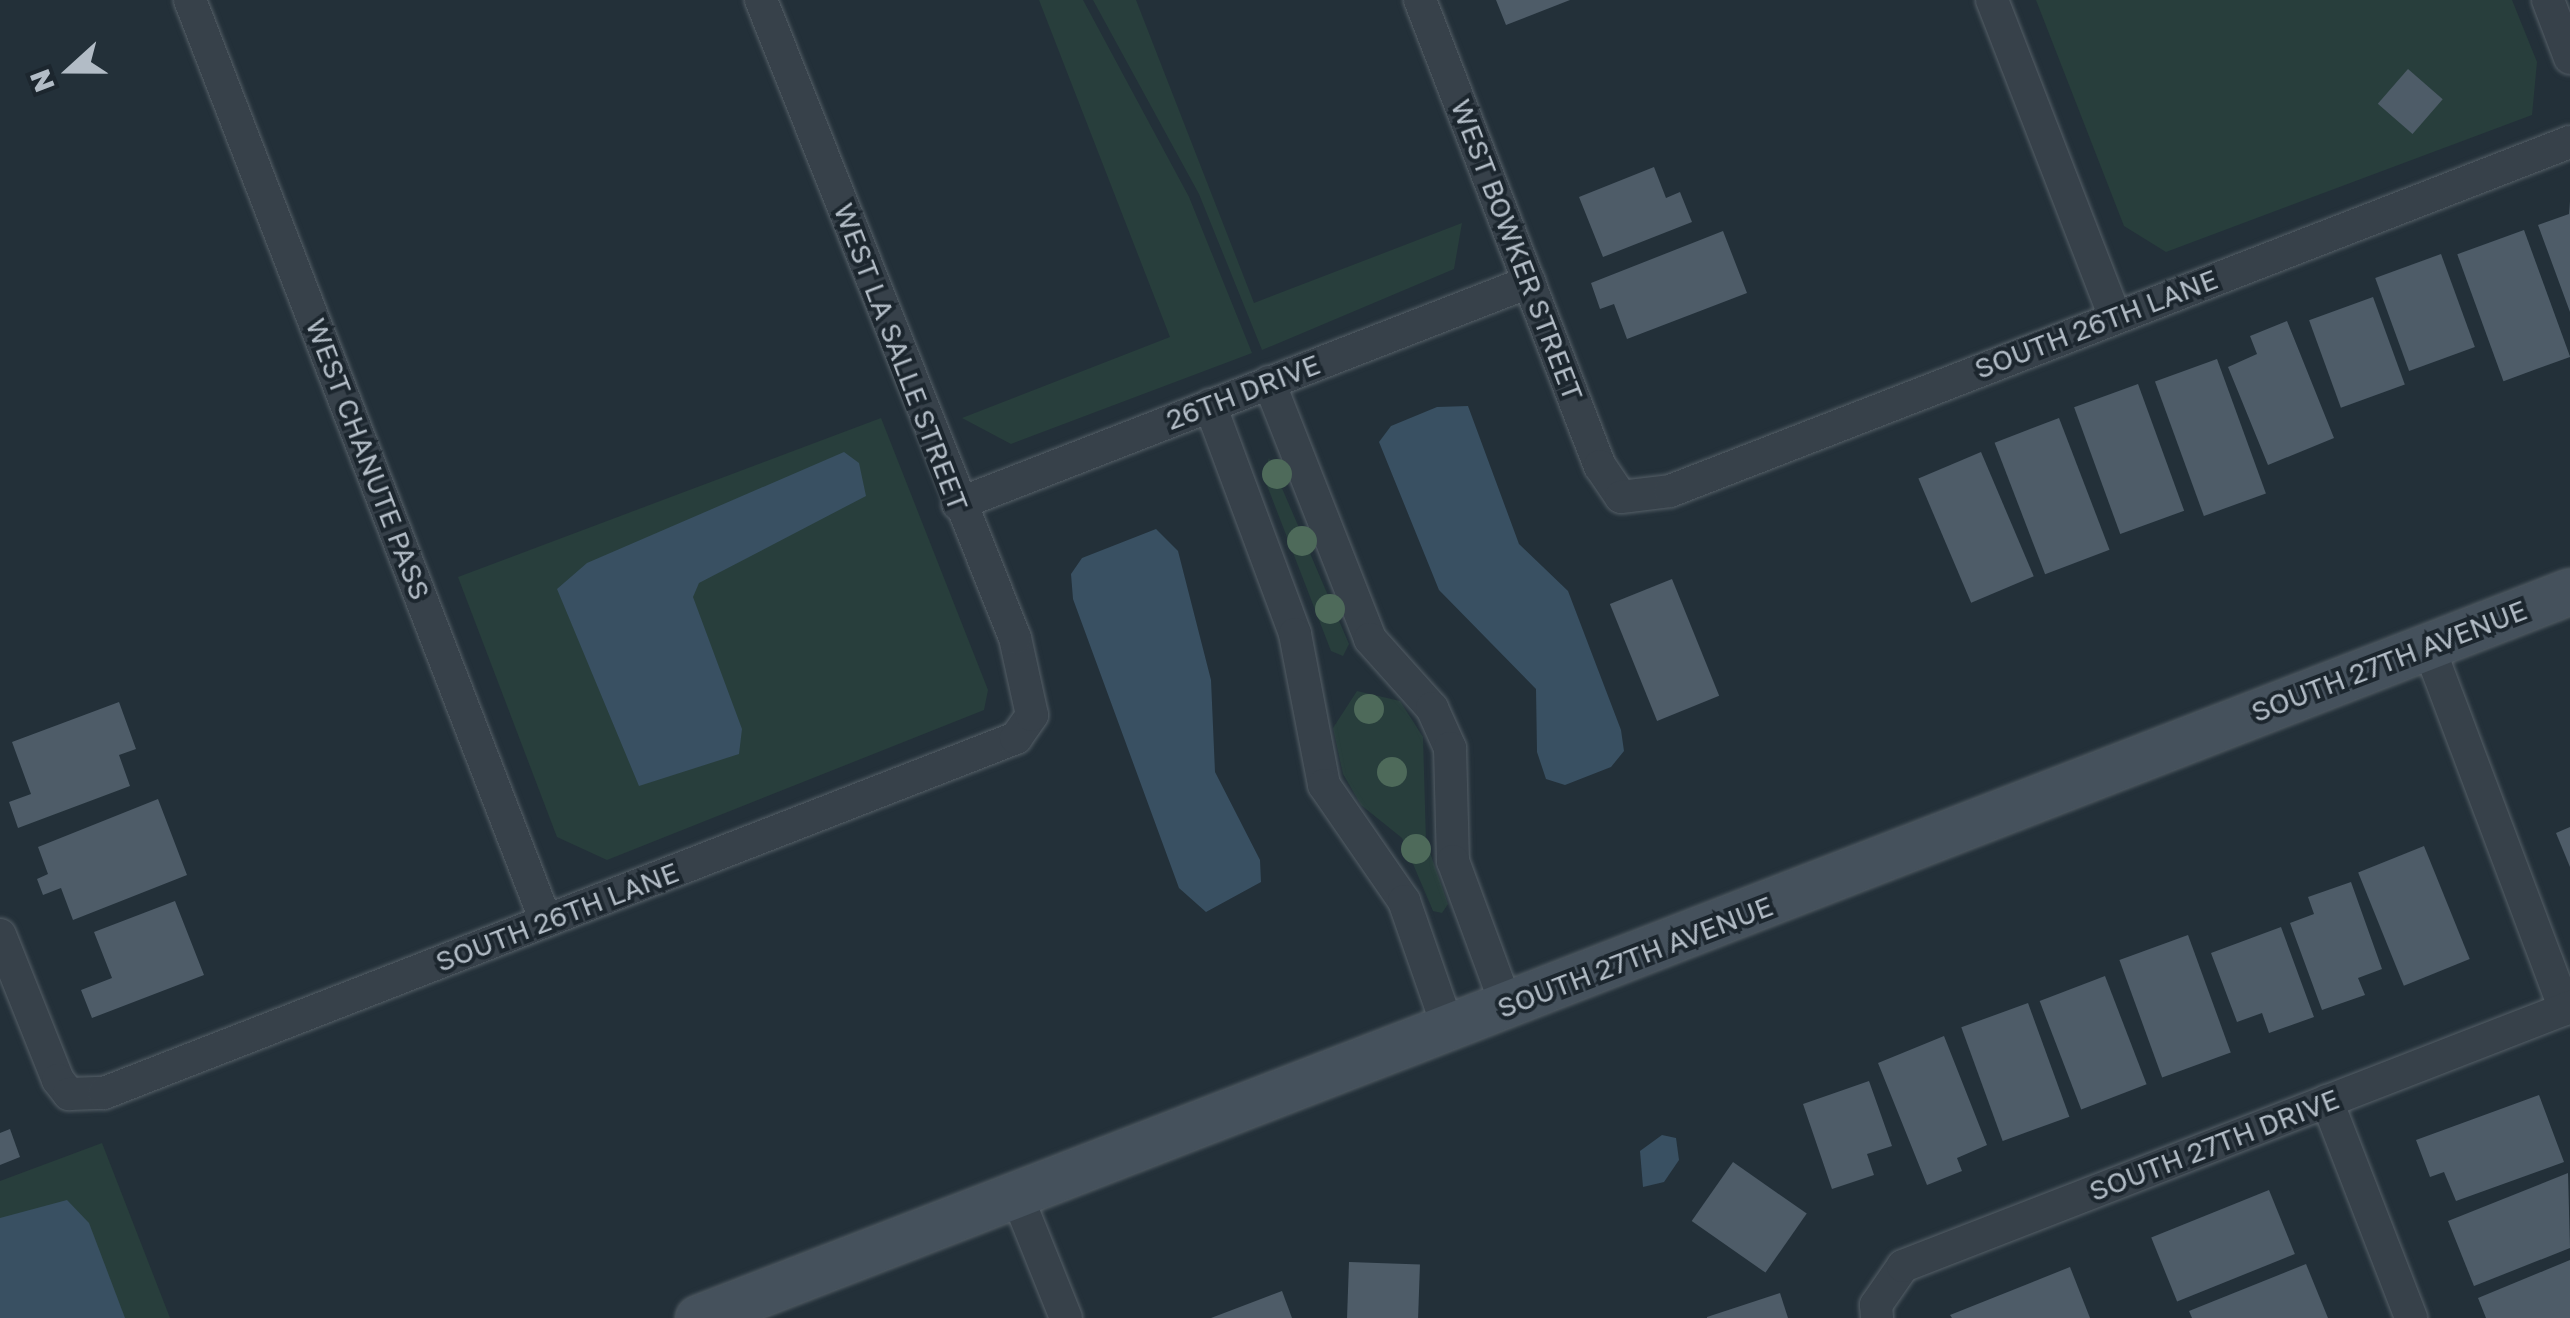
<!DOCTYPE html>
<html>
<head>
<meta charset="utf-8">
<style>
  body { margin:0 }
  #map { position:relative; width:2570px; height:1318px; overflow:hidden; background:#233039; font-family:"Golos Text",sans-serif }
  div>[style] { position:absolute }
  .green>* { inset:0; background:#283e3c }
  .water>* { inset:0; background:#395062 }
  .building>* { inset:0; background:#4e5c68; transform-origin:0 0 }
  .roads { filter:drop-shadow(0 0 2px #555f67) drop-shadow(0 0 2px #555f67) }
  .street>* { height:32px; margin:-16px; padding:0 16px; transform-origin:16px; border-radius:16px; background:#37414a }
  .secondary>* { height:45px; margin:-22.5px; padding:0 22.5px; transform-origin:22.5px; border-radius:22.5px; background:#45515c }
  .trees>* { width:30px; height:30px; margin:-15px; border-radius:50%; background:#4e6a5a }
  span { translate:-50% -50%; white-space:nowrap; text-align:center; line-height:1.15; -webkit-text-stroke:8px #1c262e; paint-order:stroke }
  .street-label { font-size:28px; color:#b2bcc6 }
  .north { position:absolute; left:20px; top:20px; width:100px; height:100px; -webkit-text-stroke:8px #1c262e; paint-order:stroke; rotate:249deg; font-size:28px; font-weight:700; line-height:40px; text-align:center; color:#b2bcc6 }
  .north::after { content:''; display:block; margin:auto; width:35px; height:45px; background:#b2bcc6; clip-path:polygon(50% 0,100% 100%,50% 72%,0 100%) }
</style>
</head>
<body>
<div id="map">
  <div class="green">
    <i style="clip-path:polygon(1039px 0,1083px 0,1189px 197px,1252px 353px,1011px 444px,962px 418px,1170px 337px)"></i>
    <i style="clip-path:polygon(1093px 0,1136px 0,1254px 303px,1462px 223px,1454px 269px,1262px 350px,1199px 194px)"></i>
    <i style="clip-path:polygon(2036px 0,2512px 0,2537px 62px,2532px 115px,2166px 252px,2124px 226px)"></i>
    <i style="clip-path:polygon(881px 418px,988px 690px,984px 710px,607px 860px,557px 837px,458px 577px)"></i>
    <i style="clip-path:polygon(1269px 458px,1349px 644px,1343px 656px,1331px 651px,1263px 475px)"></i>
    <i style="clip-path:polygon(1357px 691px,1400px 701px,1423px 737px,1426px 841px,1448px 904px,1442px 913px,1433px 911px,1402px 838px,1361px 805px,1343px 774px,1333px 728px)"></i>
    <i style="clip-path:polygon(102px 1143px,170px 1318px,0 1318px,0 1181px)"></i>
  </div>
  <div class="water">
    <i style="clip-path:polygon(1468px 406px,1519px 544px,1568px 591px,1621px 730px,1624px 751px,1611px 767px,1565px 785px,1546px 779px,1537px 752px,1536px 689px,1439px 590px,1379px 442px,1391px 426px,1437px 407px)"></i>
    <i style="clip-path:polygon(844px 452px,859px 463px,866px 496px,699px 583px,693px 597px,742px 729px,739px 754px,639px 786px,557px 589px,587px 563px)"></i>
    <i style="clip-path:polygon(1156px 529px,1178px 551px,1211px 680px,1215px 772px,1260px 860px,1261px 882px,1206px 912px,1179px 888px,1073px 599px,1071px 574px,1082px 558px)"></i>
    <i style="clip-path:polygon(1662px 1135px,1676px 1138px,1679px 1160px,1664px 1182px,1643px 1187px,1640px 1151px)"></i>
    <i style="clip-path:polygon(67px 1200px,89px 1223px,125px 1318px,0 1318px,0 1218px)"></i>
  </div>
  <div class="building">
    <i style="clip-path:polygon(1496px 0,1570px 0,1506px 25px)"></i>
    <i style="left:2408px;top:69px;width:46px;height:46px;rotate:41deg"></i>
    <i style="clip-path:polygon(1654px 167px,1666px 198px,1680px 192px,1692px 222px,1603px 257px,1579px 197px)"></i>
    <i style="clip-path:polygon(2570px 201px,2570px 312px,2538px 225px,2569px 214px)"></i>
    <i style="left:2524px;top:230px;width:135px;height:71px;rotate:70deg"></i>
    <i style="clip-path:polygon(1723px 231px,1747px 293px,1627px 339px,1614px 304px,1600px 309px,1591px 283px)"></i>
    <i style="left:2441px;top:254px;width:99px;height:70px;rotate:70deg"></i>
    <i style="left:2373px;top:297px;width:93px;height:68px;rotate:70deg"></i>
    <i style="clip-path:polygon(2287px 321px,2334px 438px,2268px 465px,2228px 367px,2257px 354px,2250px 336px)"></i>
    <i style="left:2217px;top:359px;width:143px;height:66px;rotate:70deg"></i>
    <i style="left:2138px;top:384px;width:135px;height:68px;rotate:70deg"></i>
    <i style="left:2059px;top:418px;width:141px;height:69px;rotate:69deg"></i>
    <i style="left:1981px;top:452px;width:135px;height:68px;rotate:67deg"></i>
    <i style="left:1672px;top:579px;width:126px;height:67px;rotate:68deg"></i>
    <i style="clip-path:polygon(119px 702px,136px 749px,119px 755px,130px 786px,18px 828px,9px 802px,31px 794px,12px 742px)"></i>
    <i style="clip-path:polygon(158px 799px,187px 875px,73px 920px,61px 888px,43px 895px,37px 879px,48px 874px,38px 847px)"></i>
    <i style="clip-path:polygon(2570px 827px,2570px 867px,2556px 833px)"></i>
    <i style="left:2424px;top:846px;width:122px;height:71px;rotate:68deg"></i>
    <i style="clip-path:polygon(2351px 882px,2382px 969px,2358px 978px,2365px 995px,2322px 1010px,2290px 923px,2314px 914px,2308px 897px)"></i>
    <i style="clip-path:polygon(175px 901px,204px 975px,92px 1018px,81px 990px,112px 978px,94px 932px)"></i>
    <i style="clip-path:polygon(2281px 927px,2314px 1017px,2269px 1033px,2262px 1013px,2237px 1022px,2211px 953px)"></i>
    <i style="left:2188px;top:935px;width:125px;height:73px;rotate:70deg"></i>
    <i style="left:2105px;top:976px;width:116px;height:70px;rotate:69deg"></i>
    <i style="left:2028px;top:1003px;width:121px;height:71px;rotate:70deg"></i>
    <i style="clip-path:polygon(1944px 1036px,1987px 1145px,1957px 1158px,1962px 1171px,1927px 1185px,1878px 1063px)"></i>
    <i style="clip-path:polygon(1869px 1081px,1892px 1146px,1867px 1154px,1874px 1175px,1832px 1189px,1803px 1104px)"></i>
    <i style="clip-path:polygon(2539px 1095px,2564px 1162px,2456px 1201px,2444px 1172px,2430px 1177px,2416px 1140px)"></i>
    <i style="clip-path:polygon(10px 1129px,20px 1157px,0 1165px,0 1133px)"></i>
    <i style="left:1733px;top:1162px;width:90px;height:72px;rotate:35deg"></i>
    <i style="clip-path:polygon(2568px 1173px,2570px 1248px,2474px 1286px,2448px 1221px)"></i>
    <i style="left:2269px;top:1190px;width:69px;height:127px;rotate:68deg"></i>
    <i style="clip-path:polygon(2570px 1260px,2570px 1318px,2486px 1318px,2478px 1298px)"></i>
    <i style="left:1349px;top:1262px;width:71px;height:56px;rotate:2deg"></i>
    <i style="clip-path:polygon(2306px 1264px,2328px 1318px,2192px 1318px,2189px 1311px)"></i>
    <i style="clip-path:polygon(2070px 1267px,2090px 1318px,1952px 1318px,1950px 1315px)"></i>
    <i style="clip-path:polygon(1282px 1291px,1292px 1318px,1211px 1318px)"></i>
    <i style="clip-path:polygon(1780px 1293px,1788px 1318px,1707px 1318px,1707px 1317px)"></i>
  </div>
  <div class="roads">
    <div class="street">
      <i style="left:190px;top:0;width:985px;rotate:68.88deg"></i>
      <i style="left:1420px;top:0;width:500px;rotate:68.9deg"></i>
      <i style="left:1600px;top:466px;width:37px;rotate:56deg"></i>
      <i style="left:1621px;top:497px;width:49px;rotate:-7deg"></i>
      <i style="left:1670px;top:491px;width:965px;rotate:-21.2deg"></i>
      <i style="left:1992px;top:0;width:340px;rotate:68.8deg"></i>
      <i style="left:2548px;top:0;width:62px;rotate:69.2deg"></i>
      <i style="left:1269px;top:382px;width:276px;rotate:68.5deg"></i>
      <i style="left:1370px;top:639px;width:93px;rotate:48.1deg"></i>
      <i style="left:1432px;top:708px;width:44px;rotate:65.8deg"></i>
      <i style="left:1450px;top:748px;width:113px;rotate:88.5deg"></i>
      <i style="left:1453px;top:861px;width:156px;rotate:69.7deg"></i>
      <i style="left:1210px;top:405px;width:244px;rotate:69.6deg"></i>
      <i style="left:1295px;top:634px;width:154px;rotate:79.1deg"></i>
      <i style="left:1324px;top:785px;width:141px;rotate:55.4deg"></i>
      <i style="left:1404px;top:901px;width:137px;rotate:70.8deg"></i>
      <i style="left:958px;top:504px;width:613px;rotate:-21.25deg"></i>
      <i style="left:2428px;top:645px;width:389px;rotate:69.4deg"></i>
      <i style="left:0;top:935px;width:156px;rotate:68.2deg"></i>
      <i style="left:58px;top:1080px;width:18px;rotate:52deg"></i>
      <i style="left:69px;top:1094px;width:35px;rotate:-2deg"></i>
      <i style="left:104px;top:1093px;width:979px;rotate:-21.27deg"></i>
      <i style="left:1016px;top:738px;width:28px;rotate:-55deg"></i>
      <i style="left:1032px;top:715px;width:79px;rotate:-102.4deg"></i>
      <i style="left:1015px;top:638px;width:687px;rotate:-111.71deg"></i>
      <i style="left:2327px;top:1101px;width:233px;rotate:68.8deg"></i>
      <i style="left:1017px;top:1196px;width:131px;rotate:68.1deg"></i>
      <i style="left:1877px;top:1318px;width:13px;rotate:-94deg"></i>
      <i style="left:1876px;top:1305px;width:47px;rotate:-55.3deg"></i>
      <i style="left:1903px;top:1266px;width:716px;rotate:-21.22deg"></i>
    </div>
    <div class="secondary">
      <i style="left:698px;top:1318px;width:2008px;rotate:-21.22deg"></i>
    </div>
  </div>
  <div class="trees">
    <i style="left:1277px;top:474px"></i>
    <i style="left:1302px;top:541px"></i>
    <i style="left:1330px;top:609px"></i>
    <i style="left:1369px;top:709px"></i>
    <i style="left:1392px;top:772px"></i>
    <i style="left:1416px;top:849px"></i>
  </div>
  <div class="street-label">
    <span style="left:1517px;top:250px;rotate:69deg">WEST BOWKER STREET</span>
    <span style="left:2096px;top:324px;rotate:-21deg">SOUTH 26TH LANE</span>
    <span style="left:901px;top:357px;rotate:69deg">WEST LA SALLE STREET</span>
    <span style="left:1243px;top:392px;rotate:-21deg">26TH DRIVE</span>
    <span style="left:368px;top:459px;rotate:69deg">WEST CHANUTE PASS</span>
    <span style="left:2389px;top:661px;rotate:-21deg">SOUTH 27TH AVENUE</span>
    <span style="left:557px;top:917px;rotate:-21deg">SOUTH 26TH LANE</span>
    <span style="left:1635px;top:957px;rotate:-21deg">SOUTH 27TH AVENUE</span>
    <span style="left:2214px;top:1145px;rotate:-21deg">SOUTH 27TH DRIVE</span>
  </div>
  <div class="north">N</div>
</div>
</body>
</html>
